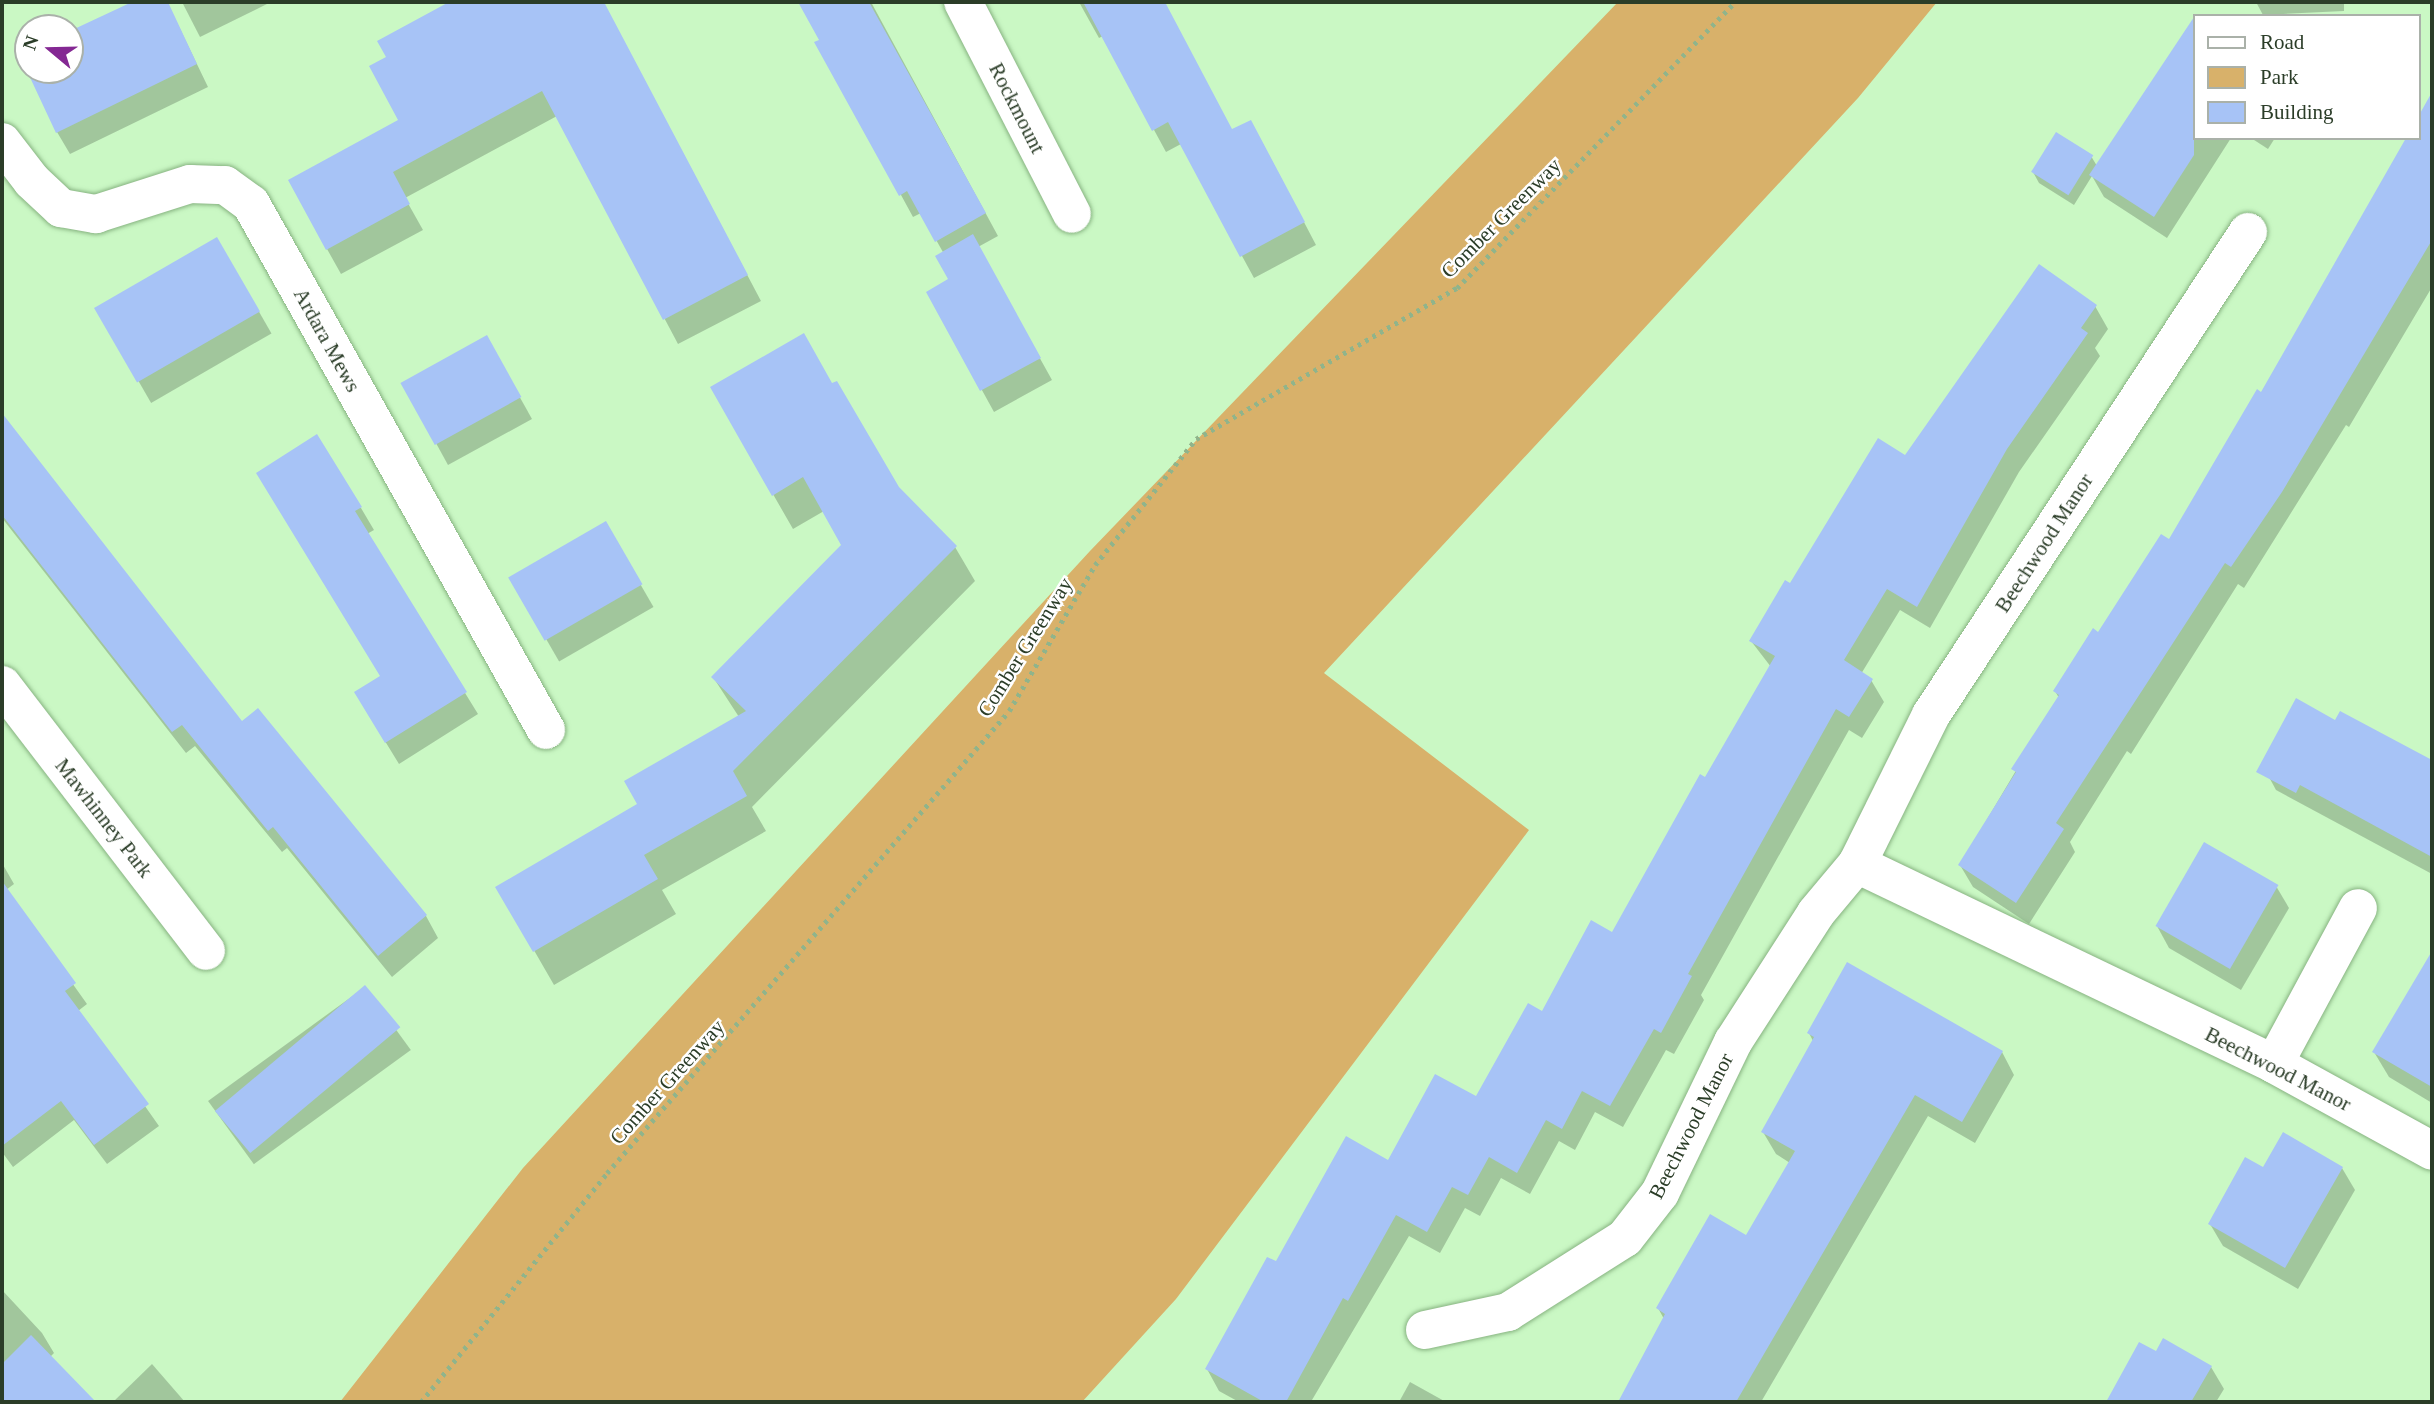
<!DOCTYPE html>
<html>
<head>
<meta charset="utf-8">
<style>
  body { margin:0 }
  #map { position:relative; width:2434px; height:1404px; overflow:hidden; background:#caf8c4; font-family:"Times New Roman",serif }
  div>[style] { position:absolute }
  .green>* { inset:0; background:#d8b16a }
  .shadow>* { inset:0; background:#0003; transform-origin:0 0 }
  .building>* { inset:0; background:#a7c3f6; transform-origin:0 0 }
  .path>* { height:4.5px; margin-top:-2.25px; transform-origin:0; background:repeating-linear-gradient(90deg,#90b48b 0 3.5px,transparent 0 8.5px) }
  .roads { filter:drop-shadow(0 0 2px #87b381) drop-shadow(0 0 2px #87b381) }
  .minor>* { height:38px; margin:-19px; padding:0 19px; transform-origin:19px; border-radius:19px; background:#fff }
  span { translate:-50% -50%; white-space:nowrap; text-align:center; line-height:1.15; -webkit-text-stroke:5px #fff; paint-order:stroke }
  .street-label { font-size:21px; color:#2b3d28 }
  .frame { position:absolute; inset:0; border:4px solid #2b3d28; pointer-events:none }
  .legend { position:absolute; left:2193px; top:14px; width:228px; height:126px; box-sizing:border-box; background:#fff; border:2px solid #aab1a9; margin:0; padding:9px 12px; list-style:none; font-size:21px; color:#2b3d28 }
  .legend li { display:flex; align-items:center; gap:14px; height:35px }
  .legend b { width:35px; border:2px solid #aab1a9 }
  .north { position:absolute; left:14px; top:14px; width:70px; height:70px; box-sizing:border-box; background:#fff; border:2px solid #aab1a9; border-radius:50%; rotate:289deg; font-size:19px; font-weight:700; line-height:28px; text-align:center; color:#2b3d28 }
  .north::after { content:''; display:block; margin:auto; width:24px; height:32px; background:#842893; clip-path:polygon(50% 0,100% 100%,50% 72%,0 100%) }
</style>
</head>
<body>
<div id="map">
  <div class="green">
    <i style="clip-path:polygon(1618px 2px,1937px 2px,1858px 98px,1324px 673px,1529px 830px,1176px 1299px,1082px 1402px,340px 1402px,523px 1168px,1090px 551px)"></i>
  </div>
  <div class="shadow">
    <i style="clip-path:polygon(136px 2px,167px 2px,208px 87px,70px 154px,57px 132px,22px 57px,28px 54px,28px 70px,70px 70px,70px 34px)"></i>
    <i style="clip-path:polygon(182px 2px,271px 2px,200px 37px)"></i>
    <i style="clip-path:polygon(453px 2px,603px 2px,761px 301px,678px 344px,557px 116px,405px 198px,423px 230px,341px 274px,327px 249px,400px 121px,389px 58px,380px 42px)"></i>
    <i style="clip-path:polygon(800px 2px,871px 2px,998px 236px,978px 247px,1052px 380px,994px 412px,928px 292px,951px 280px,944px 254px,921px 213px,913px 217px,901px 195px)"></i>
    <i style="clip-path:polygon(1079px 2px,1155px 2px,1232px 131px,1263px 144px,1316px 245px,1254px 278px,1181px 144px,1166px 152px,1103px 36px,1099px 38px)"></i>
    <i style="clip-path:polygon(2256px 2px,2344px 2px,2344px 11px,2263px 15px)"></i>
    <i style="clip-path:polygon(2186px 30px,2194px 35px,2194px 138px,2231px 138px,2167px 238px,2104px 197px,2092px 176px,2074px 205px,2039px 183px,2033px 172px,2091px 156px,2097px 166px)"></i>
    <i style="clip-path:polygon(2418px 127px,2432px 135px,2432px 287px,2349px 427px,2346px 425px,2244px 588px,2238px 584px,2131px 754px,2127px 751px,2070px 842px,2075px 852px,2029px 924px,1973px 887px,1960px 865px,2059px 698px,2055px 691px,2170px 541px,2418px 138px)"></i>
    <i style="clip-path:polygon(2251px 138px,2275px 138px,2268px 149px)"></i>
    <i style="left:217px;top:239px;width:109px;height:139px;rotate:60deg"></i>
    <i style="clip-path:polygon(2095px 306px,2108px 329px,2095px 348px,2100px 356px,2019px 472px,1930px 628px,1900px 610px,1861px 674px,1871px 680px,1884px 702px,1862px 738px,1849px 730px,1701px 995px,1704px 1000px,1674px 1054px,1666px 1050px,1623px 1127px,1595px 1112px,1575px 1150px,1559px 1141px,1530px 1194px,1501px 1178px,1480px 1216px,1465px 1208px,1440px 1253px,1409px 1236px,1312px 1400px,1315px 1402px,1239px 1402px,1219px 1391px,1207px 1369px,1276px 1264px,1389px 1162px,1477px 1099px,1543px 1013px,1613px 934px,1771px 667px,1751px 641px,1791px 585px,1906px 457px)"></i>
    <i style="clip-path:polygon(499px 360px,532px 419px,448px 465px,403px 383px)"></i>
    <i style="clip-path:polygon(832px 386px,897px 488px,955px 547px,975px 581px,752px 807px,766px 831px,662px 890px,676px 914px,554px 985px,498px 888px,640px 805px,739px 717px,713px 677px,844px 545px,824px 511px,793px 529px,712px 388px)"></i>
    <i style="clip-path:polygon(2px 416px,242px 723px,426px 916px,438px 938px,392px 977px,287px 848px,282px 852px,195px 746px,186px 753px,2px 518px)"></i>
    <i style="clip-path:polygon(258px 474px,361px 508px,374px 530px,367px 534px,478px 714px,399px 764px,369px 715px,382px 677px)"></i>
    <i style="left:605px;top:523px;width:97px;height:109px;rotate:60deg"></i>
    <i style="clip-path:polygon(2262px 764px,2432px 771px,2432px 874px,2276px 790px)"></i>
    <i style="clip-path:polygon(2px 863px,14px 884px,6px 890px,87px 1004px,78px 1011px,159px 1126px,107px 1164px,74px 1120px,13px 1167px,2px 1152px)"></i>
    <i style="clip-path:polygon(2276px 886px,2289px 908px,2241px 990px,2169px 948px,2157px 926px)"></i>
    <i style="clip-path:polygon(2418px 977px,2432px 986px,2432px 1103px,2389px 1077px,2374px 1052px)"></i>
    <i style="left:365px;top:987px;width:78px;height:194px;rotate:54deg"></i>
    <i style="clip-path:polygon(1809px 1033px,2002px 1052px,2014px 1075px,1975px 1143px,1928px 1116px,1761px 1402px,1620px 1402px,1664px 1319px,1658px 1308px,1747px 1237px,1790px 1163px,1776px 1154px,1763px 1132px,1813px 1041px)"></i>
    <i style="clip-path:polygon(2342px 1168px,2355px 1190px,2298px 1289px,2223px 1246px,2210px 1224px,2264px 1170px)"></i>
    <i style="clip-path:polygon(2px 1290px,42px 1333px,54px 1353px,50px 1357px,94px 1402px,2px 1402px)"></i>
    <i style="clip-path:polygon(2140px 1345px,2156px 1354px,2211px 1367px,2224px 1389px,2216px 1402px,2108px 1402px)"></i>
    <i style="clip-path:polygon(152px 1364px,185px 1402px,113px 1402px)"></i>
    <i style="clip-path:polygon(1410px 1382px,1446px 1402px,1399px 1402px)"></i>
  </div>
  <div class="building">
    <i style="clip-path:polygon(132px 2px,168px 2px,197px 64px,56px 133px,20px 56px,28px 52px,28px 70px,70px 70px,70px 31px)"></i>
    <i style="clip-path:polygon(449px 2px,604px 2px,748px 275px,663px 320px,542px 91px,393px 172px,410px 204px,326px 250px,288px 180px,398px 120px,369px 66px,386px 57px,377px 41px)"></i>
    <i style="clip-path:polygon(798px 2px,869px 2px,986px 213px,935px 242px,907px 191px,899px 196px,814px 42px,819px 40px)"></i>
    <i style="clip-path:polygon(1083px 2px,1165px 2px,1232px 129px,1251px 120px,1305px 222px,1240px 257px,1168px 122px,1152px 131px)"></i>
    <i style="clip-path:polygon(2194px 17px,2194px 155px,2154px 217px,2089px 175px)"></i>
    <i style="clip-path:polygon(2432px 92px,2432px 240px,2282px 492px,2231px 567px,2225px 563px,2056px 823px,2064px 829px,2016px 903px,1958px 865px,2016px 772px,2011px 769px,2059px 695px,2053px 691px,2093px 628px,2098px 632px,2161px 534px,2169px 539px,2257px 389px,2261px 392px,2406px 138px,2418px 138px,2418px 117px)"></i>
    <i style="left:2056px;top:132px;width:44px;height:47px;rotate:32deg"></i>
    <i style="clip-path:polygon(973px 234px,1041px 358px,980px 391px,926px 292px,948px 279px,935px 256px)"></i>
    <i style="left:217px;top:237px;width:86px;height:142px;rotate:60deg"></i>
    <i style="clip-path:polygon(2039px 264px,2097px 305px,2081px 328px,2088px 333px,2007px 449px,1917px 607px,1887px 589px,1844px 660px,1873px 679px,1849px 717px,1836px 709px,1688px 974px,1692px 976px,1661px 1033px,1654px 1029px,1610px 1106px,1582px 1091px,1562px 1129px,1546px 1120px,1517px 1173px,1489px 1157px,1468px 1195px,1452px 1187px,1427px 1232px,1396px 1215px,1348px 1301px,1343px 1298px,1286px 1402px,1264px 1402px,1205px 1369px,1267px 1257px,1276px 1261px,1346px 1136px,1388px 1160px,1435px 1074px,1476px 1096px,1528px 1003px,1542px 1011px,1591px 920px,1612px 932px,1700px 774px,1705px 777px,1775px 656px,1749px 641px,1785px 580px,1790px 583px,1878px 438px,1905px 455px)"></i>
    <i style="clip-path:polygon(804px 333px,832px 383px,837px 381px,899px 487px,957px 546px,733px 771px,747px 796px,644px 855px,658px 879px,533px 952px,495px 887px,637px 804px,624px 781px,746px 711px,711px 677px,841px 545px,803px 477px,772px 496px,710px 387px)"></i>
    <i style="left:487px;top:335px;width:71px;height:99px;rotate:61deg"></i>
    <i style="clip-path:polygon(2px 413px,242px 721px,258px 708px,427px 915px,378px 956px,273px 827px,268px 831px,182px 725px,172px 732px,2px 515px)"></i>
    <i style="clip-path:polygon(317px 434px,362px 507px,355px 511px,467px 692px,385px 743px,354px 692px,380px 676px,256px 473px)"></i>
    <i style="left:606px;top:521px;width:73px;height:113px;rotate:60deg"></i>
    <i style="clip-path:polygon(2296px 698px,2335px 720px,2340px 711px,2432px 760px,2432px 857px,2300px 785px,2296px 793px,2256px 772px)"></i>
    <i style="left:2204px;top:842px;width:86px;height:97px;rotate:30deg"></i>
    <i style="clip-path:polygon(2px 881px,76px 983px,65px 991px,149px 1104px,94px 1145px,61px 1101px,2px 1146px)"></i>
    <i style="clip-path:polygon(2432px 951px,2432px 1087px,2372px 1052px)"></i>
    <i style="clip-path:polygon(1847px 962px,2003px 1051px,1962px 1122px,1915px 1095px,1736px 1402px,1618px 1402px,1665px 1314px,1656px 1308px,1710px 1214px,1746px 1235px,1795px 1151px,1761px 1132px,1814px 1037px,1807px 1033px)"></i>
    <i style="left:365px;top:985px;width:55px;height:196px;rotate:50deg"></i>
    <i style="clip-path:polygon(2283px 1132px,2343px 1167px,2285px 1268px,2208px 1224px,2245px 1157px,2263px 1167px)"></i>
    <i style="clip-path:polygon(31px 1335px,96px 1402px,2px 1402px,2px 1364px)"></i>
    <i style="clip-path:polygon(2163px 1338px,2212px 1366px,2191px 1402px,2106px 1402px,2139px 1342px,2156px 1351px)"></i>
  </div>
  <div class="path">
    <i style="left:421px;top:1402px;width:295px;rotate:-50.9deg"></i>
    <i style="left:607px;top:1173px;width:612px;rotate:-48.97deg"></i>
    <i style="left:1009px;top:711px;width:169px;rotate:-59.5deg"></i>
    <i style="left:1095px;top:565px;width:161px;rotate:-51.3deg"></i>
    <i style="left:1196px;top:439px;width:302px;rotate:-30.1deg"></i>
    <i style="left:1457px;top:288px;width:399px;rotate:-45.8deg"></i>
  </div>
  <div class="roads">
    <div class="minor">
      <i style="left:963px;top:2px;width:238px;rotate:62.8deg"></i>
      <i style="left:2px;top:142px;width:49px;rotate:52.4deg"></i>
      <i style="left:32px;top:181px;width:40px;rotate:43deg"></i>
      <i style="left:61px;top:208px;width:36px;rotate:10deg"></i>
      <i style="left:96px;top:214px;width:99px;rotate:-17.7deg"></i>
      <i style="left:190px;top:184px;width:35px;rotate:2deg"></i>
      <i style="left:225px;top:185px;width:32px;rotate:36deg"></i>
      <i style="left:251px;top:204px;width:603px;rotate:60.71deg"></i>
      <i style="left:2248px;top:232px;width:578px;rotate:123.28deg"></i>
      <i style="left:1931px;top:715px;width:166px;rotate:116.4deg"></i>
      <i style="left:1857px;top:864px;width:462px;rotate:25.6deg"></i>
      <i style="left:2274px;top:1064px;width:180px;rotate:28.8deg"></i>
      <i style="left:2px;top:685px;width:335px;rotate:52.5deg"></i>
      <i style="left:2274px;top:1064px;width:177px;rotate:-61.7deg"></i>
      <i style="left:1425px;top:1330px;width:85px;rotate:-12.2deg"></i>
      <i style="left:1508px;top:1312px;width:138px;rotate:-32.3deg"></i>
      <i style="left:1625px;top:1238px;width:57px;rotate:-52.1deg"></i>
      <i style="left:1660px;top:1193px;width:168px;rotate:-64.2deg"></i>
      <i style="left:1733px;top:1042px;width:153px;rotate:-57.2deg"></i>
      <i style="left:1816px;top:913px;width:64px;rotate:-50.1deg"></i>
    </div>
  </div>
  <div class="street-label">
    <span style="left:1017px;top:108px;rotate:63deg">Rockmount</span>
    <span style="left:1501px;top:218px;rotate:-45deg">Comber Greenway</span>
    <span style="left:327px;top:340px;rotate:61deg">Ardara Mews</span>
    <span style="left:2044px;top:543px;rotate:-57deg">Beechwood Manor</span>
    <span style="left:1025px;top:647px;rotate:-58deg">Comber Greenway</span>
    <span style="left:104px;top:818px;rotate:52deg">Mawhinney Park</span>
    <span style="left:2278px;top:1069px;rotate:27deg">Beechwood Manor</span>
    <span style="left:667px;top:1082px;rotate:-48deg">Comber Greenway</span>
    <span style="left:1691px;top:1126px;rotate:-63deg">Beechwood Manor</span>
  </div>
  <div class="frame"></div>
  <ul class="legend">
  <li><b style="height:9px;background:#fff"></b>Road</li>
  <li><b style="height:19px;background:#d8b16a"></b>Park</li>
  <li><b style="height:19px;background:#a7c3f6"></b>Building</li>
  </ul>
  <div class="north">N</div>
</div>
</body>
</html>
